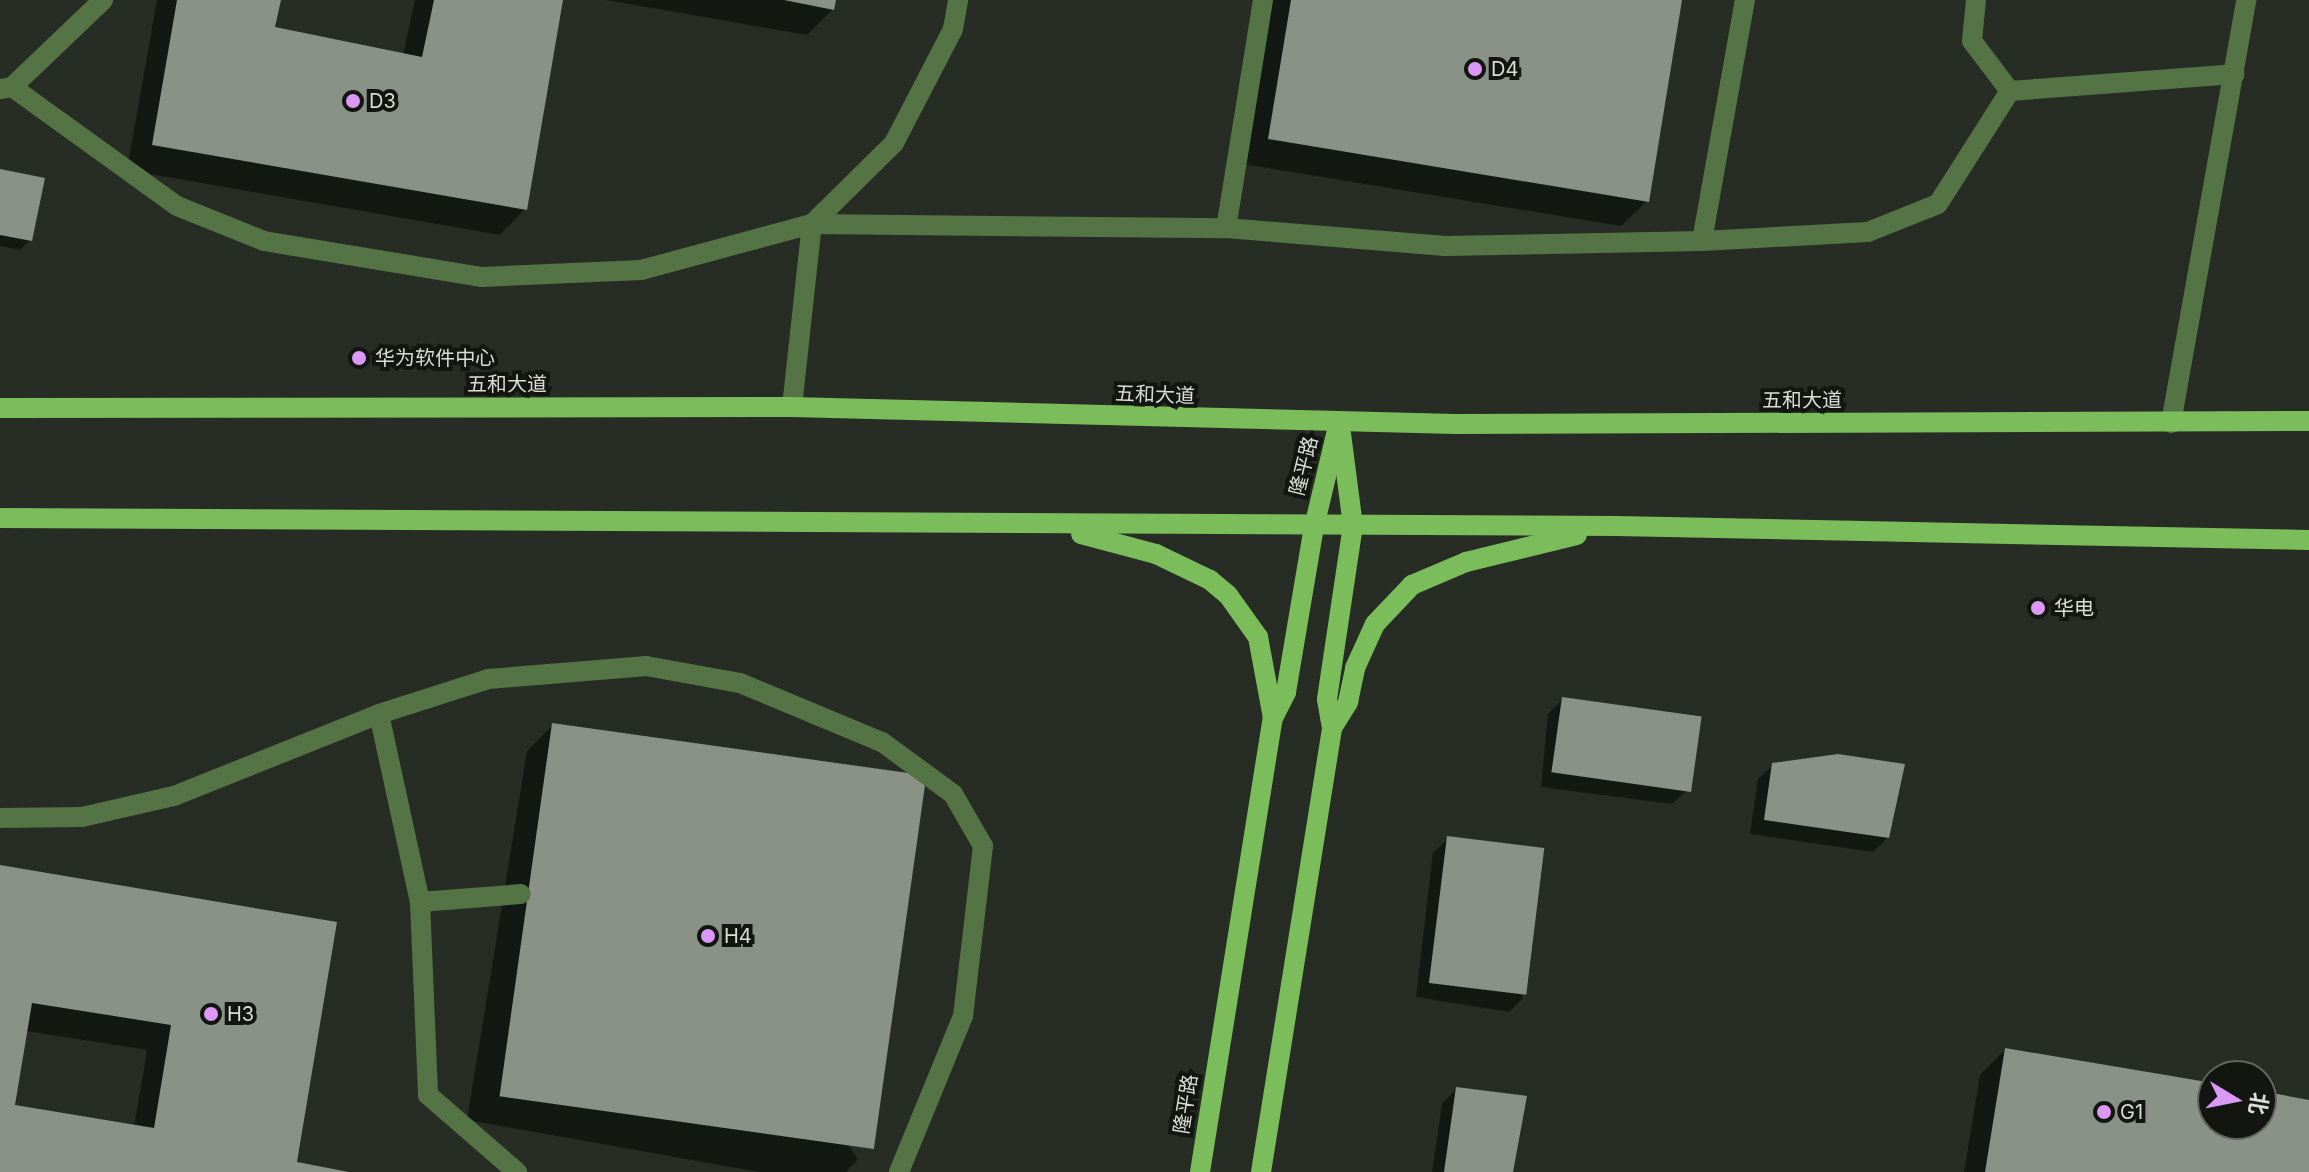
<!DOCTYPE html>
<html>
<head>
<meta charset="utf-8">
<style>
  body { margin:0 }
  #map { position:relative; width:2309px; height:1172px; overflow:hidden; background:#272d24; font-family:Inter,"Noto Sans SC",sans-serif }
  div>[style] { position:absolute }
  .shadow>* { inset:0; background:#0007 }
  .building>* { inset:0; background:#8a9287; transform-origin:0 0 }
  .minor>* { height:20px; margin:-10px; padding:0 10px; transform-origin:10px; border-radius:10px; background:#557446 }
  .major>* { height:20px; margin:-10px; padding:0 10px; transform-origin:10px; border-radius:10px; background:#7bbd5a }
  .dots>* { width:22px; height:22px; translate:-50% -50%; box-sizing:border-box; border:4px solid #121510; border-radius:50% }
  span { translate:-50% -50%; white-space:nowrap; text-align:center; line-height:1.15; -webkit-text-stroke:8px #121510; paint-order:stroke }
  .poi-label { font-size:20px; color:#d9ddd7 }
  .left { translate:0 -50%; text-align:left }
  .street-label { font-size:20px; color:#d9ddd7 }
  .north { position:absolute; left:2197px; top:1060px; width:80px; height:80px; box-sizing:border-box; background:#121510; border:2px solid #626560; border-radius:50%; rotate:100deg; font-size:22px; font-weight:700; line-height:32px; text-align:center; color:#d9ddd7 }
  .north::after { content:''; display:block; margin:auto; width:28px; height:36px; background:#db99f5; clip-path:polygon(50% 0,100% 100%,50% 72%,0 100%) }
</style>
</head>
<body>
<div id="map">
  <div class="shadow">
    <i style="clip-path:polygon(157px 0,279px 0,273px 29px,403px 55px,415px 0,561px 0,525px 209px,500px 235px,127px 170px)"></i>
    <i style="clip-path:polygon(606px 0,834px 0,832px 10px,807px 35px)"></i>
    <i style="clip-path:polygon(1271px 0,1680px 0,1647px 201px,1621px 226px,1243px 164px)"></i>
    <i style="clip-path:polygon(0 171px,30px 240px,20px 250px,0 246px)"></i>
    <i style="clip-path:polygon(1563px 699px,1687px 790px,1672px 804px,1541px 787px,1548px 714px)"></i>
    <i style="clip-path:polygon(553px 725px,858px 1159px,846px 1172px,759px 1172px,467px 1120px,527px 751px)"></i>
    <i style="clip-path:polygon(1773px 765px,1888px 837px,1873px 852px,1750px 834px,1758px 779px)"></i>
    <i style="clip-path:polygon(1448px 839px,1523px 998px,1509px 1012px,1416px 997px,1433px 853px)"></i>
    <i style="clip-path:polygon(evenodd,0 867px,334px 923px,294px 1163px,347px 1172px,0 1172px,0 867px,26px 1031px,147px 1050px,134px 1127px,13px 1107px,26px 1031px)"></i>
    <i style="clip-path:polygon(2005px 1050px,2213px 1085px,2213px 1124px,2261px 1124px,2261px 1093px,2309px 1102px,2309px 1172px,1964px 1172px,1980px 1075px)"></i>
    <i style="clip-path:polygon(1456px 1089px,1511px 1172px,1432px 1172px,1442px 1104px)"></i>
  </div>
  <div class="building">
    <i style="clip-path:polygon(177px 0,281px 0,275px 27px,422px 57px,434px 0,563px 0,527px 210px,152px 145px)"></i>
    <i style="clip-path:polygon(784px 0,836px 0,834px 10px)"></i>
    <i style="clip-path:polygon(1291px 0,1682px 0,1649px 202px,1268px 139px)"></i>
    <i style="clip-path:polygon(0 169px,45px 178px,32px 241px,0 235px)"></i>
    <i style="left:1562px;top:697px;width:141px;height:76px;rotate:8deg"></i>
    <i style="left:552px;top:723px;width:378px;height:377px;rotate:8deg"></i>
    <i style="clip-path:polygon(1838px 754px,1905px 764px,1889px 838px,1764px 820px,1772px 763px)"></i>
    <i style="left:1447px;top:836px;width:98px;height:148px;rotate:7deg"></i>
    <i style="clip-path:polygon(evenodd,0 865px,337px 922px,297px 1162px,349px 1172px,0 1172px,0 865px,32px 1003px,171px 1025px,154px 1128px,15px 1105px,32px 1003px)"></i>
    <i style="clip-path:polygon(2005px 1048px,2213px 1083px,2213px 1124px,2261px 1124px,2261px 1091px,2309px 1100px,2309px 1172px,1985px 1172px)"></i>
    <i style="clip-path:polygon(1456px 1087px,1527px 1096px,1513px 1172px,1444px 1172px)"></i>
  </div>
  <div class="minor">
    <i style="left:1263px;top:0;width:231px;rotate:99.2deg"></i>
    <i style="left:1226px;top:228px;width:220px;rotate:4.7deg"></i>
    <i style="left:1445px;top:246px;width:257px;rotate:-1.1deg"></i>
    <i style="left:1702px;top:241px;width:245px;rotate:-79.9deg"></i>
    <i style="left:1976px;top:0;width:41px;rotate:95.6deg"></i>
    <i style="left:1972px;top:41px;width:63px;rotate:52.8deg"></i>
    <i style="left:12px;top:87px;width:203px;rotate:35.8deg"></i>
    <i style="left:177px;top:206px;width:94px;rotate:21.9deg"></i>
    <i style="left:264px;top:241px;width:221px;rotate:9.4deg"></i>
    <i style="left:482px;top:277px;width:159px;rotate:-2.5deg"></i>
    <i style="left:641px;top:270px;width:177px;rotate:-15.1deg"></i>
    <i style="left:812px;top:224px;width:115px;rotate:-44.6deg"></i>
    <i style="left:894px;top:143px;width:128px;rotate:-62.6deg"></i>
    <i style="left:953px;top:29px;width:29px;rotate:-80deg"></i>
    <i style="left:0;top:89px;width:12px;rotate:-9deg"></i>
    <i style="left:12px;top:87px;width:126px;rotate:-43.7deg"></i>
    <i style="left:2010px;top:91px;width:225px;rotate:-4.3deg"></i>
    <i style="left:1702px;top:241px;width:166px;rotate:-3.1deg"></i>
    <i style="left:1868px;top:232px;width:75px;rotate:-21.8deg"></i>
    <i style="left:1938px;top:204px;width:134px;rotate:-57.5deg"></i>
    <i style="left:792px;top:407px;width:184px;rotate:-83.8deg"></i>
    <i style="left:812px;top:224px;width:414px;rotate:0.6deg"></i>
    <i style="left:2171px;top:423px;width:430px;rotate:-79.9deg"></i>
    <i style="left:379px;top:714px;width:114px;rotate:-17.8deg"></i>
    <i style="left:488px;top:679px;width:159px;rotate:-4.7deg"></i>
    <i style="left:646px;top:666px;width:96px;rotate:10.3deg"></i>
    <i style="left:740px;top:683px;width:154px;rotate:22.6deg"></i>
    <i style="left:882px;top:742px;width:88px;rotate:36.2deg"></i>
    <i style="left:953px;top:794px;width:60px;rotate:60deg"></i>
    <i style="left:983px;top:846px;width:171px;rotate:96.7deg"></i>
    <i style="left:963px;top:1016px;width:169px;rotate:112.3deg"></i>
    <i style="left:0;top:818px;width:82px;rotate:-0.7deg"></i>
    <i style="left:82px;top:817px;width:94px;rotate:-12.9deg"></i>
    <i style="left:174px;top:796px;width:221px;rotate:-21.8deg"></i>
    <i style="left:379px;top:714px;width:192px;rotate:77.7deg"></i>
    <i style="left:420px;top:902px;width:101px;rotate:-4.5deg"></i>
    <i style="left:420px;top:902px;width:193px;rotate:87.6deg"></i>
    <i style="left:428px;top:1095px;width:118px;rotate:40.9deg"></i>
  </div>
  <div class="major">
    <i style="left:0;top:408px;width:792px;rotate:-0.07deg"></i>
    <i style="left:792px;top:407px;width:664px;rotate:1.47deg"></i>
    <i style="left:1456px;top:424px;width:853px;rotate:-0.2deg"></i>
    <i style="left:0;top:518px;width:1616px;rotate:0.28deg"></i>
    <i style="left:1616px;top:526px;width:693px;rotate:1.16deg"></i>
    <i style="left:1081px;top:534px;width:78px;rotate:14.9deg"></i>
    <i style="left:1156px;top:554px;width:60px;rotate:25.7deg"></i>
    <i style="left:1210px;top:580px;width:23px;rotate:40deg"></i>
    <i style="left:1228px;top:595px;width:52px;rotate:54.5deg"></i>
    <i style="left:1258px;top:637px;width:82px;rotate:79.5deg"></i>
    <i style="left:1332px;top:728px;width:31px;rotate:-58deg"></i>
    <i style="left:1348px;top:702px;width:35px;rotate:-78deg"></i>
    <i style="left:1355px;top:668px;width:48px;rotate:-65.6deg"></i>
    <i style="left:1375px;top:624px;width:54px;rotate:-46.5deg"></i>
    <i style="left:1412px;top:585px;width:59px;rotate:-23.1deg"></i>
    <i style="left:1466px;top:562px;width:114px;rotate:-13.7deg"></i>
    <i style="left:1200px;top:1172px;width:460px;rotate:-80.9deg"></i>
    <i style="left:1273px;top:718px;width:29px;rotate:-63deg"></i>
    <i style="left:1286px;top:692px;width:167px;rotate:-80.4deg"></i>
    <i style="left:1314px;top:527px;width:108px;rotate:-76.6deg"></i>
    <i style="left:1261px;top:1172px;width:450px;rotate:-80.9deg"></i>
    <i style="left:1332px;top:728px;width:29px;rotate:-100deg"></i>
    <i style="left:1327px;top:699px;width:175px;rotate:-81.5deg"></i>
    <i style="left:1353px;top:526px;width:93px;rotate:-97.4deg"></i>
  </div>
  <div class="dots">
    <i style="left:1475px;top:69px;background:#db99f5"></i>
    <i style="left:353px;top:101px;background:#db99f5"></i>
    <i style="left:359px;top:358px;background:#db99f5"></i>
    <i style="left:2038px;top:608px;background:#db99f5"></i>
    <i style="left:708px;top:936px;background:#db99f5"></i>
    <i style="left:211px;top:1014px;background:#db99f5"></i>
    <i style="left:2104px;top:1112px;background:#db99f5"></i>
  </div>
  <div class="poi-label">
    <span class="left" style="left:1491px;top:69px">D4</span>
    <span class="left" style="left:369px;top:101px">D3</span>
    <span class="left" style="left:375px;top:358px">华为软件中心</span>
    <span class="left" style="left:2054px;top:608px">华电</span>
    <span class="left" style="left:724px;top:936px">H4</span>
    <span class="left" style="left:227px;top:1014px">H3</span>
    <span class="left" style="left:2120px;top:1112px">G1</span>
  </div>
  <div class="street-label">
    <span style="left:507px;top:384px">五和大道</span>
    <span style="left:1155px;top:395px;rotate:2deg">五和大道</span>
    <span style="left:1802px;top:400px">五和大道</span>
    <span style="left:1304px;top:466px;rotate:-76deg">隆平路</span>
    <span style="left:1186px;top:1104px;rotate:-81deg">隆平路</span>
  </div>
  <div class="north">北</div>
</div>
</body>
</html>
